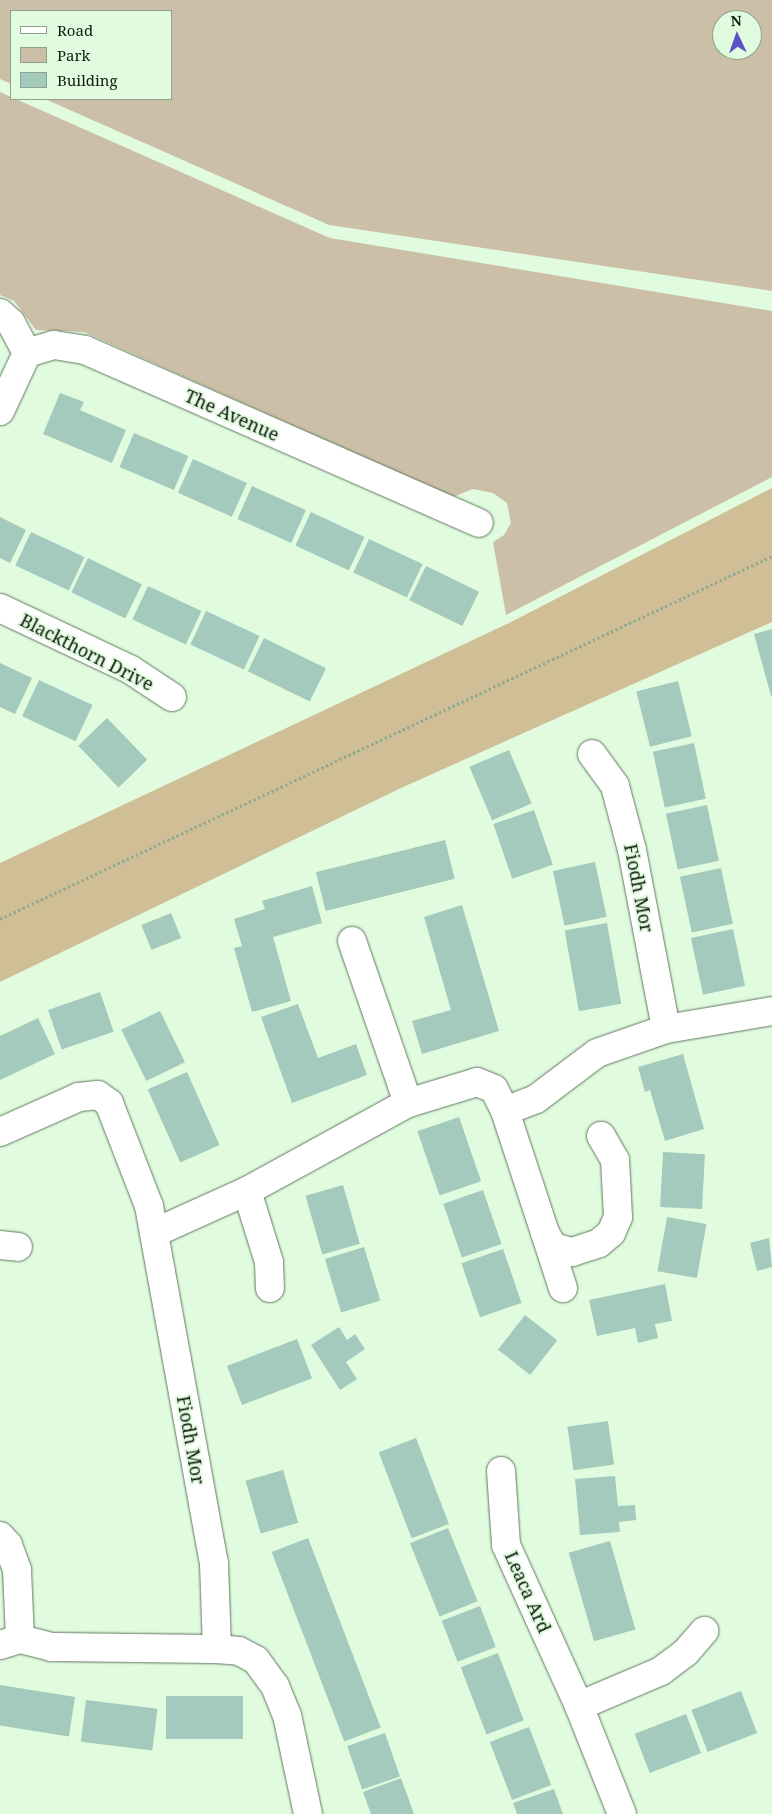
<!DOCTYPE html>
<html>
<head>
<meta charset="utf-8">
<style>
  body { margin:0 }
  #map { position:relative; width:772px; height:1814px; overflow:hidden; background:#e1fbdf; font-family:"Noto Serif",serif }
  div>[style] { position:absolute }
  .green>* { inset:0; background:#cbc0a7 }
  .forest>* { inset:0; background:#cfbe96 }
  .building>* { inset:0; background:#a3cabc; transform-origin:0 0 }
  .path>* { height:3px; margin-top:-1.5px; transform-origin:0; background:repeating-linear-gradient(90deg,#94a893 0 2.5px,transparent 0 5px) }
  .roads { filter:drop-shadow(0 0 1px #61775f) drop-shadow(0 0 1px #61775f) }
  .minor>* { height:28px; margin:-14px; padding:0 14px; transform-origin:14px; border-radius:14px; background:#fff }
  span { translate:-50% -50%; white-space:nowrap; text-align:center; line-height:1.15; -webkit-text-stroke:4px #e1fbdf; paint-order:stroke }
  .street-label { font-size:18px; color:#111a10 }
  .legend { position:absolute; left:10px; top:10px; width:162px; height:90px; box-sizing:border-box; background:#e1fbdf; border:1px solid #8ea18c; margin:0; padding:6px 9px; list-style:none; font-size:15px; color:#111a10 }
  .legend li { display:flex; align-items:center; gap:10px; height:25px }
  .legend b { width:25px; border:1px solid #8ea18c }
  .north { position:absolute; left:712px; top:10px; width:50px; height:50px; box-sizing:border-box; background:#e1fbdf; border:1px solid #8ea18c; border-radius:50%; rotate:357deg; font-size:14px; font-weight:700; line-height:20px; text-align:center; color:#111a10 }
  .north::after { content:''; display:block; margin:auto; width:18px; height:22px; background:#5c50c8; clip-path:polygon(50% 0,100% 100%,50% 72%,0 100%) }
</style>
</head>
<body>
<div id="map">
  <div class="green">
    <i style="clip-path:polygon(evenodd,0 0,772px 0,772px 291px,329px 225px,45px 99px,171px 99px,171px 11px,11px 11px,11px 84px,0 79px,0 0,722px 20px,752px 20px,752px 50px,722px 50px,722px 20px)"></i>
    <i style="clip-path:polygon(0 92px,330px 238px,772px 311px,772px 477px,506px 615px,493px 542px,504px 535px,511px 523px,507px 503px,493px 493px,473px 489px,453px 497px,84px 332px,36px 330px,14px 301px,0 295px)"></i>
  </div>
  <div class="forest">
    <i style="clip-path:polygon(772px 488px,772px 622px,401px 788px,0 982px,0 863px,509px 623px)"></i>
  </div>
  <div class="building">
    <i style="clip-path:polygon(60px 393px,84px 402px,80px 410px,126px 430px,112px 463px,43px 434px)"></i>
    <i style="left:134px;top:433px;width:59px;height:37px;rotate:23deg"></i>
    <i style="left:193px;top:459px;width:59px;height:37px;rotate:24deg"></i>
    <i style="left:252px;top:486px;width:59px;height:36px;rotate:24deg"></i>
    <i style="left:311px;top:512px;width:59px;height:37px;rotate:25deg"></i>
    <i style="clip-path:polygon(0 517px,26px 530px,10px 563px,0 558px)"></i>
    <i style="left:31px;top:532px;width:59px;height:37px;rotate:25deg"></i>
    <i style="left:369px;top:539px;width:59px;height:37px;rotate:25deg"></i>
    <i style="left:88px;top:558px;width:60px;height:38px;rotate:26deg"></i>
    <i style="left:426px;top:566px;width:59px;height:38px;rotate:26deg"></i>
    <i style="left:148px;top:586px;width:59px;height:37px;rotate:25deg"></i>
    <i style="left:206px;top:611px;width:59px;height:37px;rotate:25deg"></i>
    <i style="clip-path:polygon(772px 629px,772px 696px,771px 696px,754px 634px)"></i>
    <i style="left:264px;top:638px;width:69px;height:37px;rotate:26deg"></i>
    <i style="clip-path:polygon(0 663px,32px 678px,15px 714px,0 707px)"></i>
    <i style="left:39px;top:680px;width:59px;height:40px;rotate:25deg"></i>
    <i style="left:678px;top:681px;width:57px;height:43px;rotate:76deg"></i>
    <i style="left:107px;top:718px;width:58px;height:40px;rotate:46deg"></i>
    <i style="left:694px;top:743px;width:57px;height:42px;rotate:78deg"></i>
    <i style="left:509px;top:750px;width:58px;height:43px;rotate:67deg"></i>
    <i style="left:707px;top:805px;width:57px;height:42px;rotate:78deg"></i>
    <i style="left:534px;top:810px;width:58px;height:43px;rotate:71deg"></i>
    <i style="left:445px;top:840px;width:40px;height:133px;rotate:76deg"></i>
    <i style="left:595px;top:862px;width:56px;height:43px;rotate:78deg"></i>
    <i style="left:721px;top:868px;width:57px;height:42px;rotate:78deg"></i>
    <i style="clip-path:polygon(312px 886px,322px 923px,273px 937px,291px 1001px,252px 1012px,234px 948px,242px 946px,234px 919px,265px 909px,262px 901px)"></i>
    <i style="clip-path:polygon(462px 905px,499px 1031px,422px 1054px,412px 1021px,451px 1010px,424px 917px)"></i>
    <i style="left:171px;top:913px;width:27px;height:32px;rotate:68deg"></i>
    <i style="left:607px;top:923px;width:82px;height:43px;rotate:80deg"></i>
    <i style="left:733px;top:929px;width:58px;height:43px;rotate:78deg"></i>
    <i style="left:100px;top:992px;width:42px;height:55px;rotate:71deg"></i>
    <i style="clip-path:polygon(298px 1004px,318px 1058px,356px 1044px,367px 1075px,292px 1103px,261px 1017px)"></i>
    <i style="left:160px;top:1011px;width:57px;height:43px;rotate:64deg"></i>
    <i style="clip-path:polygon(38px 1018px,55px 1054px,0 1080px,0 1036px)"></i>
    <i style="clip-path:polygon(683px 1054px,704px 1129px,665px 1141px,650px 1090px,645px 1092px,638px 1067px)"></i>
    <i style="left:187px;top:1072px;width:80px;height:43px;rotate:66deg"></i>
    <i style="left:459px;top:1117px;width:68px;height:44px;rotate:71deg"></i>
    <i style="left:663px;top:1152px;width:42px;height:55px;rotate:3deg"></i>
    <i style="left:343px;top:1185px;width:61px;height:39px;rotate:74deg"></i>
    <i style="left:483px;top:1190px;width:57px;height:42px;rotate:71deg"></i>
    <i style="left:667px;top:1217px;width:40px;height:55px;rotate:10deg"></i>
    <i style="clip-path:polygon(769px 1238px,772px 1267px,757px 1271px,750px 1243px)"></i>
    <i style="left:364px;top:1247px;width:56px;height:41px;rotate:73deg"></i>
    <i style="left:503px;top:1249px;width:57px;height:44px;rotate:71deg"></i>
    <i style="clip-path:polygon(665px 1284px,672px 1321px,655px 1324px,658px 1338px,638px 1343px,635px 1328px,597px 1336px,589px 1300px)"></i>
    <i style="left:525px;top:1315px;width:41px;height:44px;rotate:38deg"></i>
    <i style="clip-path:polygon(339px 1327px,347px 1340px,355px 1334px,365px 1349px,346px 1362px,357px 1379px,340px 1390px,311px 1345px)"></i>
    <i style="left:297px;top:1339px;width:42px;height:75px;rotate:69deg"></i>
    <i style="left:608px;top:1421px;width:44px;height:41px;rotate:82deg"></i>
    <i style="left:416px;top:1438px;width:92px;height:40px;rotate:69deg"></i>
    <i style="left:283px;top:1470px;width:55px;height:39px;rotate:74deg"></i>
    <i style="clip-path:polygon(615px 1476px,618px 1506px,635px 1505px,636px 1520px,619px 1522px,620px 1532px,580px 1535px,575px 1479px)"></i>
    <i style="left:448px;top:1528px;width:79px;height:41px;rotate:68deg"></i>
    <i style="left:308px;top:1538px;width:203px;height:39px;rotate:69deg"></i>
    <i style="left:610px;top:1541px;width:92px;height:43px;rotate:74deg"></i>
    <i style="left:480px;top:1606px;width:44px;height:41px;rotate:69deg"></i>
    <i style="left:498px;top:1653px;width:72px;height:40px;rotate:69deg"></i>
    <i style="left:0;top:1685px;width:76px;height:40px;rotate:9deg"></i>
    <i style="left:741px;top:1691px;width:45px;height:53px;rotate:69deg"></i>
    <i style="left:243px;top:1696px;width:43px;height:77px;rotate:90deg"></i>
    <i style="left:86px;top:1700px;width:72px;height:42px;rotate:7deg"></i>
    <i style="left:686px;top:1714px;width:42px;height:55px;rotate:69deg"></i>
    <i style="left:529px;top:1727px;width:62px;height:42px;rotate:69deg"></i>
    <i style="left:385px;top:1733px;width:46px;height:40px;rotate:71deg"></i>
    <i style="clip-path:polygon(401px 1778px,414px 1814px,371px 1814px,363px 1792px)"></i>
    <i style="clip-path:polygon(554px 1789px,563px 1814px,517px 1814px,513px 1803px)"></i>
  </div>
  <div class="path">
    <i style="left:0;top:919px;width:853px;rotate:-25.18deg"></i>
  </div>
  <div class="roads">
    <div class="minor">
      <i style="left:0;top:313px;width:15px;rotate:42deg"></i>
      <i style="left:11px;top:323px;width:34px;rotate:62deg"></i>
      <i style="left:27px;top:353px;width:28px;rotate:-17deg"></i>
      <i style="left:54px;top:345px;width:31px;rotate:9deg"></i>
      <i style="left:85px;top:350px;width:430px;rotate:23.7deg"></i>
      <i style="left:0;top:411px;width:64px;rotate:-65deg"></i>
      <i style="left:0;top:608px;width:145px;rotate:25.3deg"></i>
      <i style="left:131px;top:670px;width:49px;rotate:33.4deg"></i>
      <i style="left:592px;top:754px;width:39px;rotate:54deg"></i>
      <i style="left:615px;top:786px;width:66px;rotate:75.1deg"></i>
      <i style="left:632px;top:850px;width:182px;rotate:79.2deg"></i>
      <i style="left:352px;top:941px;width:171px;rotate:70.9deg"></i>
      <i style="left:505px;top:1111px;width:128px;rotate:71.8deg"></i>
      <i style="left:545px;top:1233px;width:16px;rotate:60deg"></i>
      <i style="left:553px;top:1247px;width:20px;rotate:15deg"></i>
      <i style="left:572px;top:1252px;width:28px;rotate:-18deg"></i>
      <i style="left:599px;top:1243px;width:16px;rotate:-40deg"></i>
      <i style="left:611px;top:1233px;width:17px;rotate:-66deg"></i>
      <i style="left:618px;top:1217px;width:57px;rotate:-93deg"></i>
      <i style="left:615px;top:1160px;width:28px;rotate:-120deg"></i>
      <i style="left:0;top:1132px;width:86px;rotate:-23.9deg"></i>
      <i style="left:79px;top:1097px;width:19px;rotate:-6deg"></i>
      <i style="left:98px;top:1095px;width:14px;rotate:36deg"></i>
      <i style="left:109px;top:1103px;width:110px;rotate:68.8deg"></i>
      <i style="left:149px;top:1206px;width:363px;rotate:79.7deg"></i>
      <i style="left:214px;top:1563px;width:86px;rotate:88deg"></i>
      <i style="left:217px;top:1649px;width:22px;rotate:5deg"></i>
      <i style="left:239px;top:1651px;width:19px;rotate:28deg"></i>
      <i style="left:256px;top:1660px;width:32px;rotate:54deg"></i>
      <i style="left:275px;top:1686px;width:31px;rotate:68deg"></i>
      <i style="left:287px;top:1715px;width:101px;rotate:78deg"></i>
      <i style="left:247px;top:1191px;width:74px;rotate:72.8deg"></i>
      <i style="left:269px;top:1262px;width:26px;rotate:88deg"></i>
      <i style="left:154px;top:1233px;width:102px;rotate:-24.3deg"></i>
      <i style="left:247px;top:1191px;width:183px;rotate:-28.7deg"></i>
      <i style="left:408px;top:1103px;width:72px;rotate:-16.9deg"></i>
      <i style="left:477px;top:1082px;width:18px;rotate:22deg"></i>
      <i style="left:494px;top:1089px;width:25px;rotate:63deg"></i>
      <i style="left:505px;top:1111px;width:33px;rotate:-21deg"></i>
      <i style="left:536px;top:1099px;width:76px;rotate:-37deg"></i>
      <i style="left:597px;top:1053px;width:73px;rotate:-19.2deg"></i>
      <i style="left:666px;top:1029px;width:108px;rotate:-9.6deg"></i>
      <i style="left:545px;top:1233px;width:58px;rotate:71.9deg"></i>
      <i style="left:0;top:1245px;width:18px;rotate:6deg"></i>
      <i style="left:501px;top:1471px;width:74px;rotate:86.1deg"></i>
      <i style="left:506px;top:1545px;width:177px;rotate:65.6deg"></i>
      <i style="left:579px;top:1706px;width:116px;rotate:68.3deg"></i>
      <i style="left:0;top:1536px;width:12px;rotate:48deg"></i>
      <i style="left:8px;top:1545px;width:27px;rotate:70deg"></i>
      <i style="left:17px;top:1570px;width:69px;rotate:87.5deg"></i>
      <i style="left:0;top:1645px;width:21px;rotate:-17deg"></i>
      <i style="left:20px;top:1639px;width:32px;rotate:14deg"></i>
      <i style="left:51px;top:1647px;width:166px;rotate:0.7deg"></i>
      <i style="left:579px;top:1706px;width:89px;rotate:-23.1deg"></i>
      <i style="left:661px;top:1671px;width:31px;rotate:-37deg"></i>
      <i style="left:686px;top:1652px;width:28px;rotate:-49deg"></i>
    </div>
  </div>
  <div class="street-label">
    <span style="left:232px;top:415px;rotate:24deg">The Avenue</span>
    <span style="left:87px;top:652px;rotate:27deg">Blackthorn Drive</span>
    <span style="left:639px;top:888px;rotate:79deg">Fiodh Mor</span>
    <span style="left:191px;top:1440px;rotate:80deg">Fiodh Mor</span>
    <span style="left:528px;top:1592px;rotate:66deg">Leaca Ard</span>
  </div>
  <ul class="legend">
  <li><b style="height:6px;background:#fff"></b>Road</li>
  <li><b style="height:14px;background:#cbc0a7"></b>Park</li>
  <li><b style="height:14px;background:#a3cabc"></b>Building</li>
  </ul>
  <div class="north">N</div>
</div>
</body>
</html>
